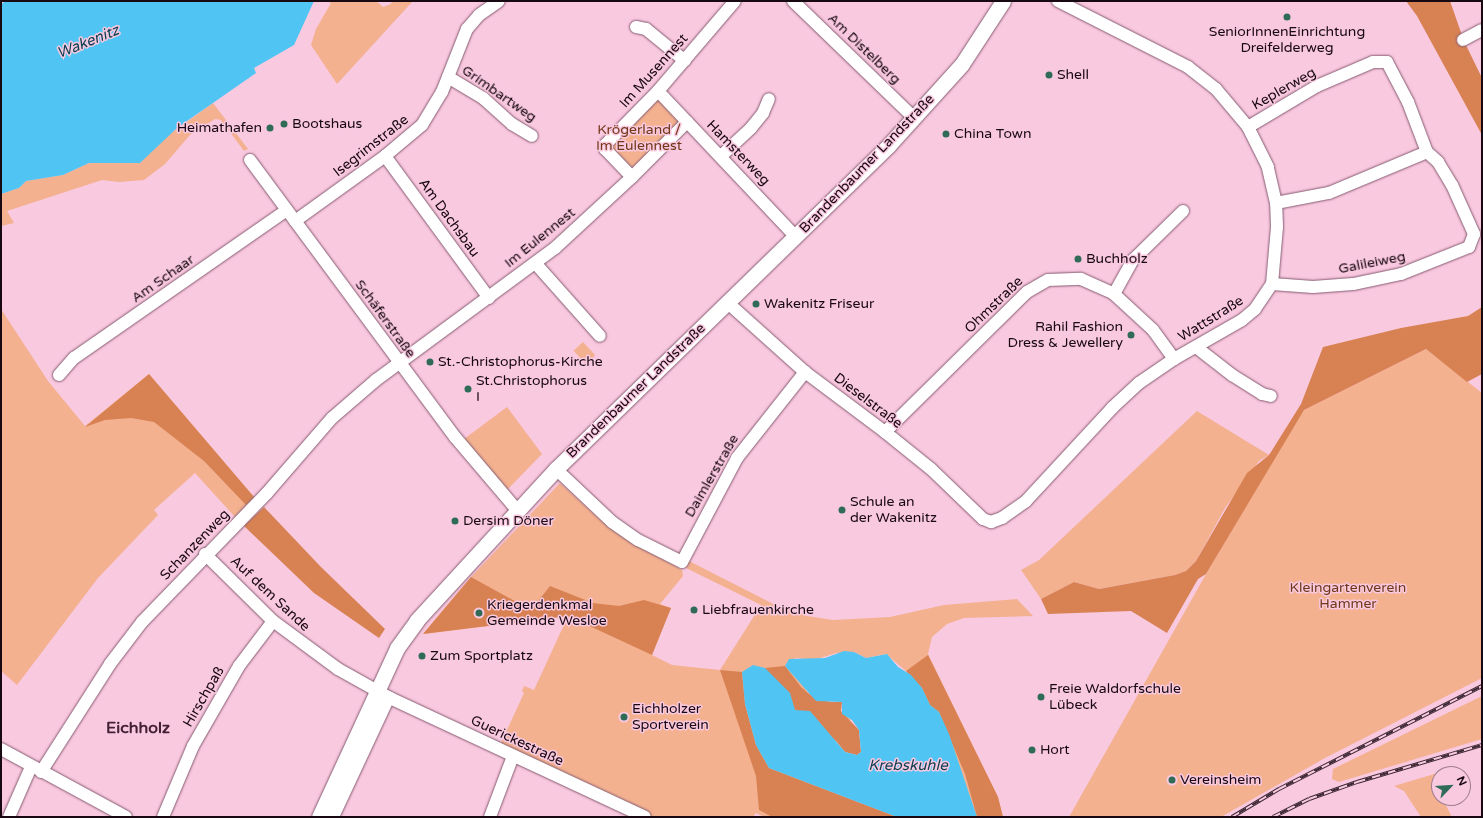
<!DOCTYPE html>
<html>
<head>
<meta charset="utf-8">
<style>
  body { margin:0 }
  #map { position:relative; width:1483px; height:818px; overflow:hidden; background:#f9c9e0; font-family:"Varela Round",sans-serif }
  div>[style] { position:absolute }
  .green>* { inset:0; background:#f3b190; transform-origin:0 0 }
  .forest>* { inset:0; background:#d88254 }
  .water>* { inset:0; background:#50c5f3 }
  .roads { filter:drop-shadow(0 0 1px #855b70) drop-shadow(0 0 1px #855b70) }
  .minor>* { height:12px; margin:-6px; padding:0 6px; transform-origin:6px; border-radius:6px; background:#fff }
  .major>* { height:15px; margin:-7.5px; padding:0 7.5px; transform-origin:7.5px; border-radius:7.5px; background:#fff }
  .rail>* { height:4px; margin-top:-2px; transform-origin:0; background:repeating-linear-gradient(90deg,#f9c9e0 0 8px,#3d2833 0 16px); box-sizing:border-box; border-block:1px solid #3d2833 }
  .dots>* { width:11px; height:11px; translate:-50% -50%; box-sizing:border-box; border:2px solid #f9c9e0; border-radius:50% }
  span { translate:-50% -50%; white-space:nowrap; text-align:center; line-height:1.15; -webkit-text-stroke:3px #f9c9e0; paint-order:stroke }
  .poi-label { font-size:14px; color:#180811 }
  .left { translate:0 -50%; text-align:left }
  .right { translate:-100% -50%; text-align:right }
  .street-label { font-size:14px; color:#180811 }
  .park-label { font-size:14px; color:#713818 }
  .water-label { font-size:15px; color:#0d4053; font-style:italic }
  .quarter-label { font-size:16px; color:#442033; font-weight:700 }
  .frame { position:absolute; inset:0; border:2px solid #180811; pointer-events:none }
  .north { position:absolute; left:1431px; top:766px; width:40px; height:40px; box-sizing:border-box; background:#f9c9e0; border:1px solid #9f7c8d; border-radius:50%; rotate:65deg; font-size:11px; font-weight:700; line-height:16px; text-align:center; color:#180811 }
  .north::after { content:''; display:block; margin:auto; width:14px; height:18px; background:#2f6b56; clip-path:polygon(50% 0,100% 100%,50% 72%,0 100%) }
</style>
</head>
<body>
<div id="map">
  <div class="green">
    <i style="clip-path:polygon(327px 1px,376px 1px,383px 7px,391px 4px,392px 1px,413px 1px,337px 84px,311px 45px,316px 29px,331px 3px)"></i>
    <i style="clip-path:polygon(658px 99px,678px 119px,678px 122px,634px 167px,630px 166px,611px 147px)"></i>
    <i style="clip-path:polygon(213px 103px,248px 149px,244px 151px,221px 120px,215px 119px,190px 135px,165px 164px,144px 180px,119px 182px,102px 180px,7px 211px,14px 223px,1px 226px,1px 194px,19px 188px,26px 181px,63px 175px,89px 163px,140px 163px,163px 139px)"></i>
    <i style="clip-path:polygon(1px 309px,48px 381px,85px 426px,149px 374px,254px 497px,235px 517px,195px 473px,154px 510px,158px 515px,98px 578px,17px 685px,1px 671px)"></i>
    <i style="left:583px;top:342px;width:18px;height:13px;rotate:47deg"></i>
    <i style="clip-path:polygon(1426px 349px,1482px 393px,1482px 678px,1325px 758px,1221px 817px,1069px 817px,1206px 574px,1300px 415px,1304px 410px)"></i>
    <i style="clip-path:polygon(507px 407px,542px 454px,507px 490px,464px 439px)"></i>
    <i style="clip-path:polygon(1197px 411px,1269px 455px,1259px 461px,1225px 508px,1196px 561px,1186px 571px,1175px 575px,1099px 589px,1074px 582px,1041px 599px,1021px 570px,1039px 560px)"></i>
    <i style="clip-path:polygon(560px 483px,604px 523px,637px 545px,682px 570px,683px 576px,660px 604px,671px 608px,652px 655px,672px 665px,720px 670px,761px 605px,686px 568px,689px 561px,777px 606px,807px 616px,833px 620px,890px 617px,944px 605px,1017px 599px,1033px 616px,964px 618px,947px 624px,932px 637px,928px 654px,998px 797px,1003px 817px,977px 817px,906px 671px,886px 654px,866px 658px,854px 652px,836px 653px,814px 660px,795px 658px,807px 692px,852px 720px,745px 704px,756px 745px,769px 768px,897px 817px,764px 817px,756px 813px,753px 817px,645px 817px,501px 743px,524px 693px,522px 691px,524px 686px,534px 690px,568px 616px,423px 634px,471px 577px)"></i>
    <i style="clip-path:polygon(1482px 696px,1482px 739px,1339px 782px,1332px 779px,1333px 769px)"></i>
    <i style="clip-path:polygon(1441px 772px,1439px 798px,1442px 798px,1452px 817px,1421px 817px,1404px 791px,1394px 786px)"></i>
  </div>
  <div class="forest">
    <i style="clip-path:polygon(1406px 1px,1450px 1px,1464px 41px,1482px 78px,1482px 135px,1417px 16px)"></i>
    <i style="clip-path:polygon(1482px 307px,1482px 374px,1467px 382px,1426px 349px,1304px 410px,1206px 574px,1198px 579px,1167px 633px,1131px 611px,1048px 614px,1041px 599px,1074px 582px,1099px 589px,1175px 575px,1186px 571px,1196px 561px,1247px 473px,1269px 455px,1301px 404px,1323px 347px,1401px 328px,1468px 316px)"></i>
    <i style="clip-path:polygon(149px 374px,254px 497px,246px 505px,204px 461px,154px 422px,131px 418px,105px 420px,85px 427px)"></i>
    <i style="clip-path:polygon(264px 507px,321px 567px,385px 629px,379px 638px,314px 593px,244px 526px)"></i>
    <i style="clip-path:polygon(471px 577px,531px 610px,550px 586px,593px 603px,619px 606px,644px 600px,671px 608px,652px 655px,568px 616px,423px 634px)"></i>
    <i style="clip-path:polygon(928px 655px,998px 797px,1003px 817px,977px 817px,965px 774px,939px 712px,930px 705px,922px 688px,906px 671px)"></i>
    <i style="clip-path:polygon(785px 666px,801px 687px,814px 698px,831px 702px,842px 702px,841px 711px,859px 730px,861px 752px,857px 755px,845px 752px,836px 741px,792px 707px,765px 668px)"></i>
    <i style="clip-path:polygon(720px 670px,742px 672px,745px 704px,756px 745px,769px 768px,897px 817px,772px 817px,759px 810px,756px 776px)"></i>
  </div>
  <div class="water">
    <i style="clip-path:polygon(6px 1px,314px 1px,294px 45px,254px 68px,256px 73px,177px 128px,140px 163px,89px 163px,63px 175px,26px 181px,19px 188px,1px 194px,1px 4px)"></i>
    <i style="clip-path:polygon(844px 651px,854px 652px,866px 658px,887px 654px,898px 667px,911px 675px,922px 688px,930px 705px,939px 712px,949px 734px,977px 817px,897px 817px,769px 768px,756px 745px,745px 704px,742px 672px,753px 665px,765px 668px,790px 693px,795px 710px,810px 711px,845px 752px,857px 755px,861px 752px,859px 730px,852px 720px,842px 714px,842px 702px,816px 701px,785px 666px,789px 659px,825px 658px)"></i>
  </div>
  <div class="roads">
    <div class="minor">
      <i style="left:793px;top:1px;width:168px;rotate:44deg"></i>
      <i style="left:636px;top:27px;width:10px;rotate:11deg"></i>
      <i style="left:646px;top:29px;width:50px;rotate:39.4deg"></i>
      <i style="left:1463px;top:40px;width:21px;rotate:-28deg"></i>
      <i style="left:448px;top:77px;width:41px;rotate:31deg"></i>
      <i style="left:483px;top:98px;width:39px;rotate:42deg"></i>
      <i style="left:512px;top:124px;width:23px;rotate:31deg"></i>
      <i style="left:658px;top:91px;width:201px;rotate:46.6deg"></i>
      <i style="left:1248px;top:127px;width:80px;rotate:-30.7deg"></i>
      <i style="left:1317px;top:86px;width:61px;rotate:-23.2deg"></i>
      <i style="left:1373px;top:62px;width:14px"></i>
      <i style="left:1387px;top:62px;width:45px;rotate:62.3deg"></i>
      <i style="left:1408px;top:102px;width:53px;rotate:69.2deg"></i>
      <i style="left:1427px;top:152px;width:15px;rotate:42deg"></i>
      <i style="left:1438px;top:162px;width:27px;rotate:59deg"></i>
      <i style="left:1452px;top:185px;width:54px;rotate:65.8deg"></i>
      <i style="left:1474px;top:234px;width:14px;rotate:111deg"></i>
      <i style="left:1469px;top:247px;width:73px;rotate:158.3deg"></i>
      <i style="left:1401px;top:274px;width:49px;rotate:168.2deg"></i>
      <i style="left:1353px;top:284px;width:40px;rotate:175.7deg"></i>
      <i style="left:1313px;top:287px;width:41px;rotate:-175.8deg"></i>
      <i style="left:385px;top:156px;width:176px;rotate:53.8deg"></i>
      <i style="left:721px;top:156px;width:41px;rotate:-43deg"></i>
      <i style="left:751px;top:128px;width:19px;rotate:-51deg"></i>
      <i style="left:763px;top:113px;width:15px;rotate:-67deg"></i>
      <i style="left:250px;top:160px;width:345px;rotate:53.5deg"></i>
      <i style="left:455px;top:437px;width:96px;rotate:49.7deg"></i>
      <i style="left:632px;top:177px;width:39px;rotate:-134deg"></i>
      <i style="left:605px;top:149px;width:4px;rotate:-90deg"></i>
      <i style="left:605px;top:145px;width:76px;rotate:-45.5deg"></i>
      <i style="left:658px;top:91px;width:118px;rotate:-49.5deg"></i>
      <i style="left:1276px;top:203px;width:54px;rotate:-10.7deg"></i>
      <i style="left:1329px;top:193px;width:106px;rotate:-22.7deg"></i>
      <i style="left:295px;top:221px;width:111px;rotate:-35.8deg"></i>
      <i style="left:385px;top:156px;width:48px;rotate:-40deg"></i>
      <i style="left:422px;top:125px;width:39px;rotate:-59deg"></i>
      <i style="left:442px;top:92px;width:68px;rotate:-68.4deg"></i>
      <i style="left:467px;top:29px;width:18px;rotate:-49deg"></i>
      <i style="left:479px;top:15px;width:24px;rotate:-35deg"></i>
      <i style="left:536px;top:264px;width:96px;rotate:48.4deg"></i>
      <i style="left:1114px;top:294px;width:39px;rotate:-61deg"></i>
      <i style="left:1133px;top:260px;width:70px;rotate:-44.4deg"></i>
      <i style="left:728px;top:303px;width:103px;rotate:41.9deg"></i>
      <i style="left:805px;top:372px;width:100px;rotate:36.9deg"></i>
      <i style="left:885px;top:432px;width:59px;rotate:38.8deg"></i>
      <i style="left:931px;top:469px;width:72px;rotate:43.9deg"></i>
      <i style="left:983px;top:519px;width:9px;rotate:21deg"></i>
      <i style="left:991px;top:522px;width:12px;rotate:-20deg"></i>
      <i style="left:1002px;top:518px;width:29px;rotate:-35deg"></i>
      <i style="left:1026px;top:501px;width:127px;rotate:-47.2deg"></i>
      <i style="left:1112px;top:408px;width:37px;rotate:-43deg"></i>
      <i style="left:1139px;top:383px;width:42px;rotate:-34.4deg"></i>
      <i style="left:1174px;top:359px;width:78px;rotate:-29.8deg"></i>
      <i style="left:1242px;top:320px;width:17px;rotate:-40deg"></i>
      <i style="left:1255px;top:309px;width:30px;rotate:-56deg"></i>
      <i style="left:1272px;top:284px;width:57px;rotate:-85deg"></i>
      <i style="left:1277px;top:227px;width:24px;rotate:-92deg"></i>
      <i style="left:1276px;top:203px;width:37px;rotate:-103deg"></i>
      <i style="left:1268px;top:167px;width:45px;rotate:-116.6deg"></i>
      <i style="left:1248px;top:127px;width:50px;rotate:-130.1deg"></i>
      <i style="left:1216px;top:89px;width:36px;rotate:-142deg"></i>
      <i style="left:1188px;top:67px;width:146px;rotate:-153.1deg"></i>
      <i style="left:1196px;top:347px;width:46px;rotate:37.9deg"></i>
      <i style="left:1232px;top:375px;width:36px;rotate:32deg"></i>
      <i style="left:1262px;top:394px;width:9px;rotate:13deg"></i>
      <i style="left:59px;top:375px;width:23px;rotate:-49deg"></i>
      <i style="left:74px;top:358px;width:259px;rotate:-34.8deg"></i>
      <i style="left:885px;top:432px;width:199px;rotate:-44.6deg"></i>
      <i style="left:1027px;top:292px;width:24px;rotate:-30deg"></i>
      <i style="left:1048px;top:280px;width:33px;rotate:-2deg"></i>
      <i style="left:1081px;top:279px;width:36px;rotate:24deg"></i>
      <i style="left:1114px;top:294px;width:53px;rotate:42.7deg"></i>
      <i style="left:1153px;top:330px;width:36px;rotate:54deg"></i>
      <i style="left:556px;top:469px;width:77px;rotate:43.4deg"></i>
      <i style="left:612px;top:522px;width:32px;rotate:35deg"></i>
      <i style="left:638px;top:540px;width:49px;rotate:26.6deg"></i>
      <i style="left:682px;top:562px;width:118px;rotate:-62.1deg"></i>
      <i style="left:737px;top:458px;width:110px;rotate:-51.7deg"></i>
      <i style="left:205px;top:554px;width:95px;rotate:44.6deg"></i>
      <i style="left:273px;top:621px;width:81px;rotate:36.4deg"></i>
      <i style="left:338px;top:669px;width:60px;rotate:29.1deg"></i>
      <i style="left:390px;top:698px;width:281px;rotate:25deg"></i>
      <i style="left:1px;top:749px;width:142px;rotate:28.5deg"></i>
      <i style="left:41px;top:772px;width:128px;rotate:-57.4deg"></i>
      <i style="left:110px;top:664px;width:53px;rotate:-52.7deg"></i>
      <i style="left:142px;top:622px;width:180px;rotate:-45.9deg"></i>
      <i style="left:267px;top:493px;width:99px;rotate:-49.1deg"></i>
      <i style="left:332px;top:418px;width:58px;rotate:-40.8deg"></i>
      <i style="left:376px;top:380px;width:222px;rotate:-36.4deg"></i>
      <i style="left:555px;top:248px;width:105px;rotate:-42.7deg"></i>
      <i style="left:632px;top:177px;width:78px;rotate:-45deg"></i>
      <i style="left:9px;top:817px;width:55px;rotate:-66.3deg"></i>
      <i style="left:163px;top:817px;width:77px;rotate:-67.1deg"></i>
      <i style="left:193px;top:746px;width:92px;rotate:-60.1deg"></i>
      <i style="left:239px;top:666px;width:56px;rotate:-52.9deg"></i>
      <i style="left:333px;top:817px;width:132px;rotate:-65deg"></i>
      <i style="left:490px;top:817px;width:65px;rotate:-69.3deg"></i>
    </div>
    <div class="major">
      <i style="left:319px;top:817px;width:186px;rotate:-65.2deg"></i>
      <i style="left:397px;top:648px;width:34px;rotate:-54deg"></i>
      <i style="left:417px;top:620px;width:205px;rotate:-47.4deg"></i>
      <i style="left:556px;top:469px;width:463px;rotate:-44.2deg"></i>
      <i style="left:888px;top:146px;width:110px;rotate:-47.9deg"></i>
      <i style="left:962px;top:64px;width:75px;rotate:-56.9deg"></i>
    </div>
  </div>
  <div class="rail">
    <i style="left:1232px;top:817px;width:55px;rotate:-30.8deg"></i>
    <i style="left:1279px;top:789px;width:228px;rotate:-26.9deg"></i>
    <i style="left:1273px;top:817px;width:40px;rotate:-26.6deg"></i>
    <i style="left:1309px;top:799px;width:51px;rotate:-19.5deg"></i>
    <i style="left:1357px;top:782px;width:130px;rotate:-16.5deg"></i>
  </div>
  <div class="dots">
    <i style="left:1287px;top:17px;background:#2f6b56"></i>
    <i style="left:1049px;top:75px;background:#2f6b56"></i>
    <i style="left:284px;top:124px;background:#2f6b56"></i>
    <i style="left:270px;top:128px;background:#2f6b56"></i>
    <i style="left:946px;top:134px;background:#2f6b56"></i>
    <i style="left:1078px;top:259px;background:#2f6b56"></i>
    <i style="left:756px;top:304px;background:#2f6b56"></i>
    <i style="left:1131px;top:335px;background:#2f6b56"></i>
    <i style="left:430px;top:362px;background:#2f6b56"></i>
    <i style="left:468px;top:389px;background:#2f6b56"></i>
    <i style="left:842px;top:510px;background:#2f6b56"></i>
    <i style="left:455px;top:521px;background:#2f6b56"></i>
    <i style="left:694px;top:610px;background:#2f6b56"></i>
    <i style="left:479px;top:613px;background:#2f6b56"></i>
    <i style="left:422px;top:656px;background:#2f6b56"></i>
    <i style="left:1041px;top:697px;background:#2f6b56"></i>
    <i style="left:624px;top:717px;background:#2f6b56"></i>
    <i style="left:1032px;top:750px;background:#2f6b56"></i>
    <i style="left:1172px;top:780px;background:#2f6b56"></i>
  </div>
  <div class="poi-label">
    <span style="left:1287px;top:40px">SeniorInnenEinrichtung<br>Dreifelderweg</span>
    <span class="left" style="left:1057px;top:75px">Shell</span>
    <span class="left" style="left:292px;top:124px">Bootshaus</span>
    <span class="right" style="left:262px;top:128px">Heimathafen</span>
    <span class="left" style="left:954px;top:134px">China Town</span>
    <span class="left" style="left:1086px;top:259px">Buchholz</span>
    <span class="left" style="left:764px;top:304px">Wakenitz Friseur</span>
    <span class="right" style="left:1123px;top:335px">Rahil Fashion<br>Dress &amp; Jewellery</span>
    <span class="left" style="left:438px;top:362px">St.-Christophorus-Kirche</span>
    <span class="left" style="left:476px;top:389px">St.Christophorus<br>I</span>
    <span class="left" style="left:850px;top:510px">Schule an<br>der Wakenitz</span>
    <span class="left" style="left:463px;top:521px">Dersim Döner</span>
    <span class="left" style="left:487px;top:613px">Kriegerdenkmal<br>Gemeinde Wesloe</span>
    <span class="left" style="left:702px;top:610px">Liebfrauenkirche</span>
    <span class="left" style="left:430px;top:656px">Zum Sportplatz</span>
    <span class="left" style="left:1049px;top:697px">Freie Waldorfschule<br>Lübeck</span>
    <span class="left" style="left:632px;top:717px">Eichholzer<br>Sportverein</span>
    <span class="left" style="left:1040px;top:750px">Hort</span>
    <span class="left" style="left:1180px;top:780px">Vereinsheim</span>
  </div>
  <div class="street-label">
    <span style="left:864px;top:49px;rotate:44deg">Am Distelberg</span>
    <span style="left:654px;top:71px;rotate:-48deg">Im Musennest</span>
    <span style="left:1284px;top:89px;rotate:-30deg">Keplerweg</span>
    <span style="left:499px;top:94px;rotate:35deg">Grimbartweg</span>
    <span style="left:371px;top:146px;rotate:-38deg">Isegrimstraße</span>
    <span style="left:738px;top:153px;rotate:46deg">Hamsterweg</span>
    <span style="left:867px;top:164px;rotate:-46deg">Brandenbaumer Landstraße</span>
    <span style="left:449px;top:218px;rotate:54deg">Am Dachsbau</span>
    <span style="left:540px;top:238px;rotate:-39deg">Im Eulennest</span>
    <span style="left:1372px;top:263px;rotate:-11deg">Galileiweg</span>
    <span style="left:163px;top:279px;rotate:-35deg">Am Schaar</span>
    <span style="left:994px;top:305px;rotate:-44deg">Ohmstraße</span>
    <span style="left:385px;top:319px;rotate:54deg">Schäferstraße</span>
    <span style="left:1211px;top:319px;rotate:-32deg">Wattstraße</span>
    <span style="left:636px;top:391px;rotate:-44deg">Brandenbaumer Landstraße</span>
    <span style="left:868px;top:401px;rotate:37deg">Dieselstraße</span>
    <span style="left:712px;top:476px;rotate:-60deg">Daimlerstraße</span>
    <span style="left:195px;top:545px;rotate:-46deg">Schanzenweg</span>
    <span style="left:270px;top:594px;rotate:43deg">Auf dem Sande</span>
    <span style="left:204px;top:697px;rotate:-60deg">Hirschpaß</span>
    <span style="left:517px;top:741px;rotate:25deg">Guerickestraße</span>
  </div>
  <div class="park-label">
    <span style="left:639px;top:138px">Krögerland /<br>Im Eulennest</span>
    <span style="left:1348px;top:596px">Kleingartenverein<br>Hammer</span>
  </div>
  <div class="water-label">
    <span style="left:88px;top:42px;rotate:-22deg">Wakenitz</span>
    <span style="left:908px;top:766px">Krebskuhle</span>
  </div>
  <div class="quarter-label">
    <span style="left:138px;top:728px">Eichholz</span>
  </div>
  <div class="frame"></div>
  <div class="north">N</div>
</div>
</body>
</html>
